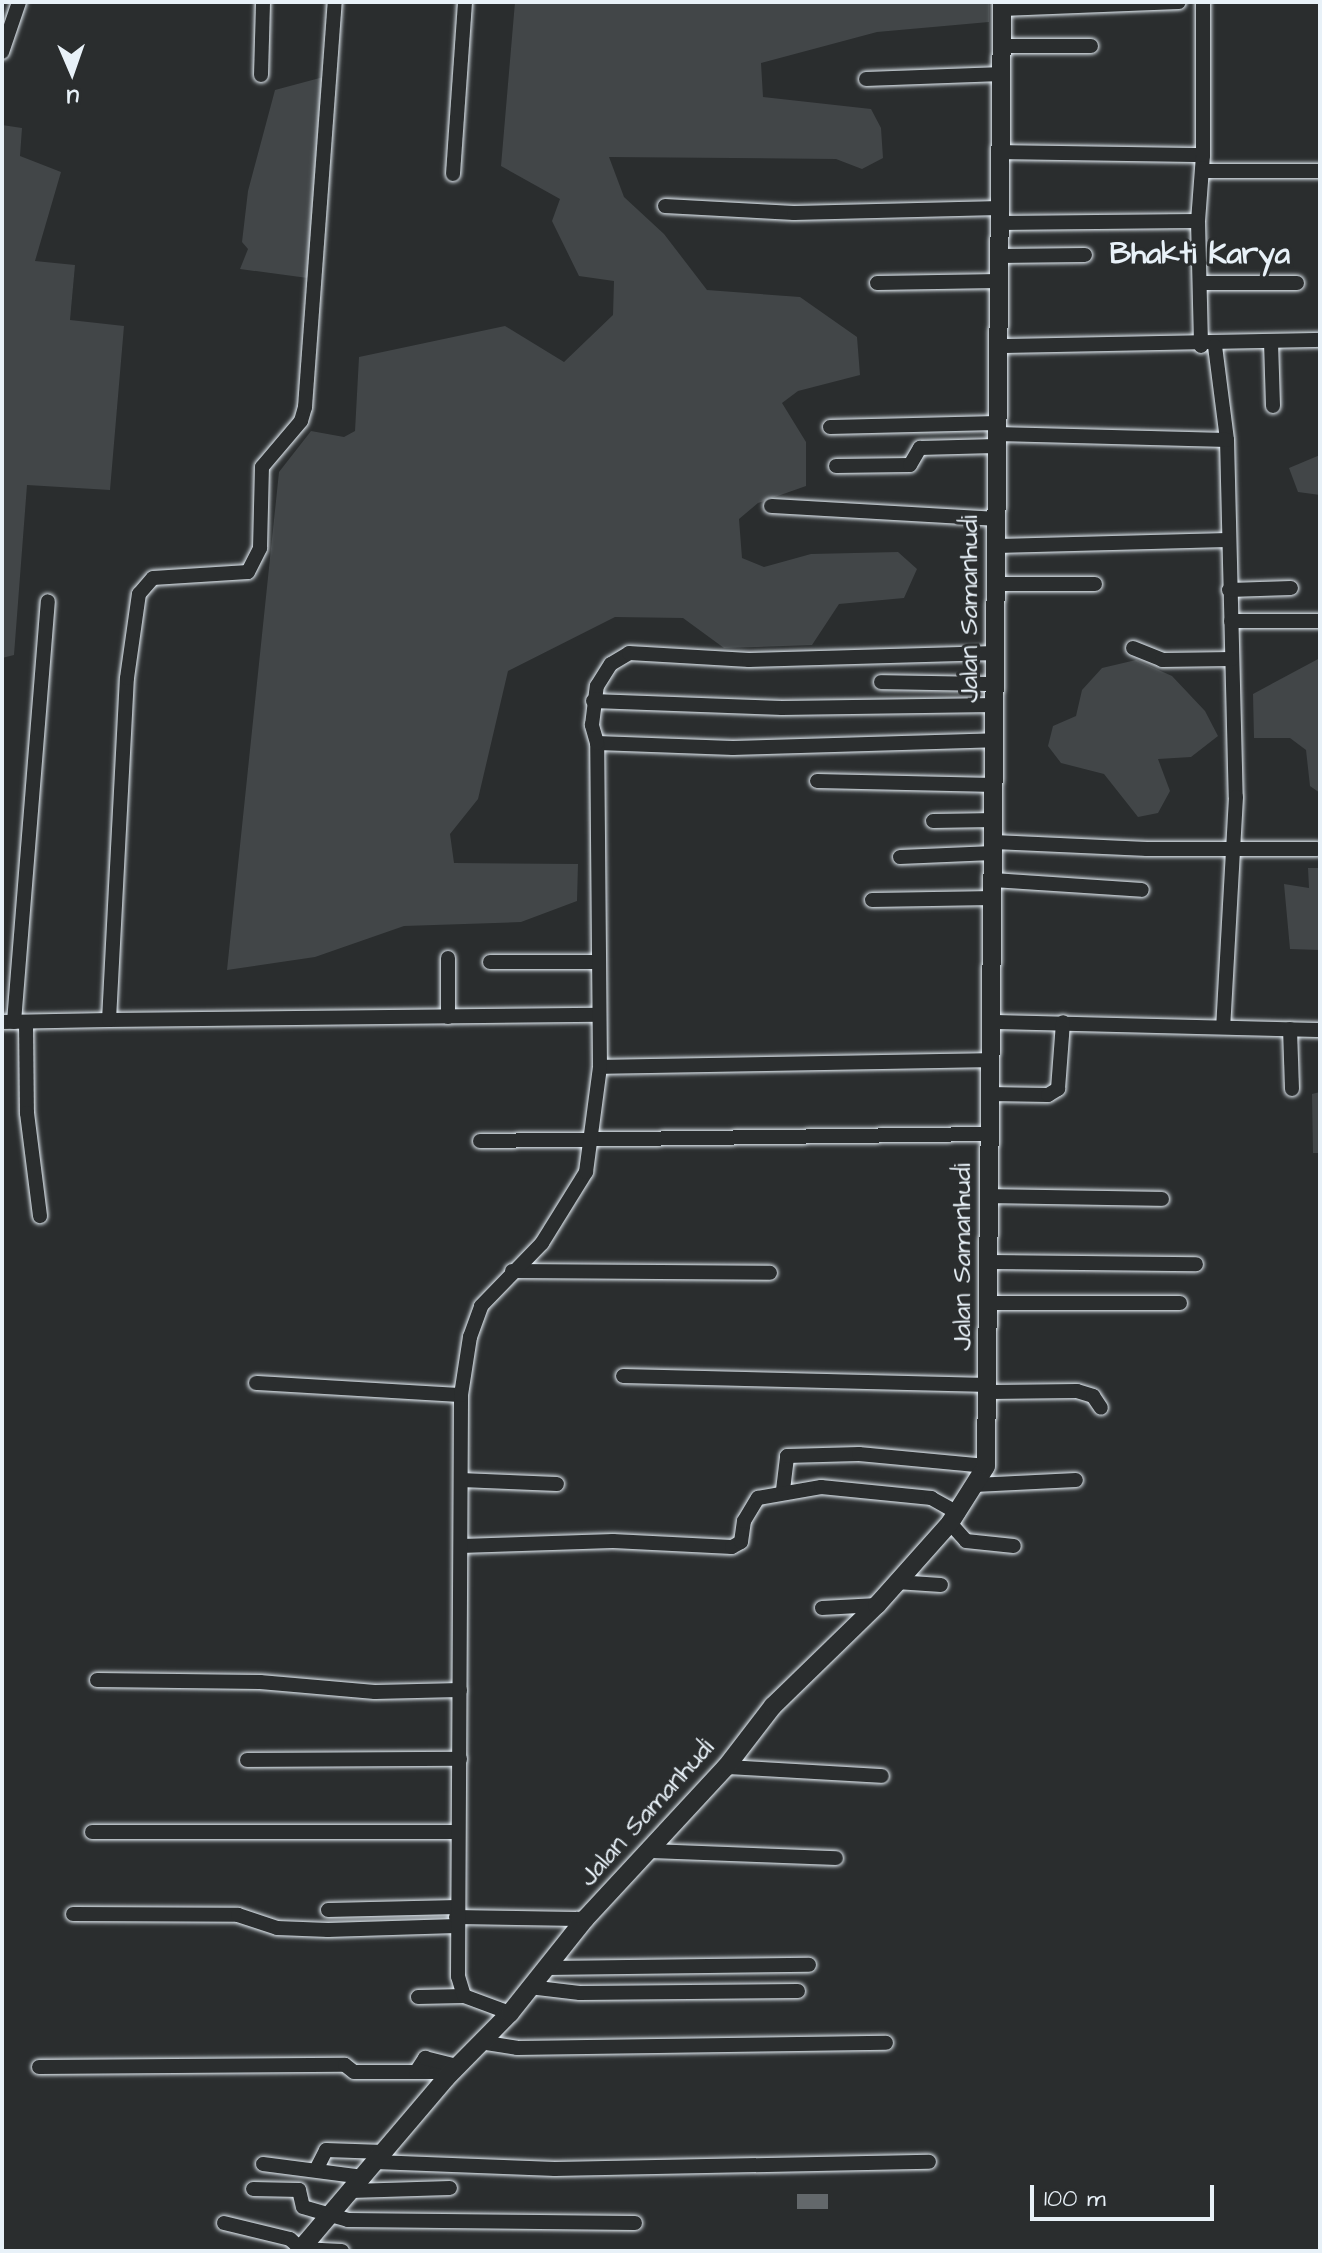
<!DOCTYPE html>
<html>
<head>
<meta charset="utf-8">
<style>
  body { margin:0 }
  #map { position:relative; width:1322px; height:2253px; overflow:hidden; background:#2a2d2e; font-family:"Architects Daughter",sans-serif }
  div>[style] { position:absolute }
  .green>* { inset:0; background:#424648 }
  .water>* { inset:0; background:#63686b; transform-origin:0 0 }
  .roads { filter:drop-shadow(0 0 2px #e8f1f8) drop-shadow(0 0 2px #e8f1f8) }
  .minor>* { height:14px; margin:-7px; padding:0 7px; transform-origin:7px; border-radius:7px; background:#2a2d2e }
  .tertiary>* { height:18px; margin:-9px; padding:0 9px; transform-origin:9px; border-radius:9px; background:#2a2d2e }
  span { translate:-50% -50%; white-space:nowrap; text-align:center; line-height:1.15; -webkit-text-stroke:6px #2a2d2e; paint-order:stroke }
  .street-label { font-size:26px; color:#e8f1f8 }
  .quarter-label { font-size:30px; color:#e8f1f8; font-weight:700 }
  .frame { position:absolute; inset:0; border:4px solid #e8f1f8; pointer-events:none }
  .north { position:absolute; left:32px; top:32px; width:80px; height:80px; -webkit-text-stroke:6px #2a2d2e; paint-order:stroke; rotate:178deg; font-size:22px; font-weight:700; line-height:32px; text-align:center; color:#e8f1f8 }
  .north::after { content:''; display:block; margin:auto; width:28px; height:36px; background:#e8f1f8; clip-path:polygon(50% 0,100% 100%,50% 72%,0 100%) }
  .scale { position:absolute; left:1030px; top:2185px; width:184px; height:36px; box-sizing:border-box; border:4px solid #e8f1f8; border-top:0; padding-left:10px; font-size:24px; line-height:28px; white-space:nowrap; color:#e8f1f8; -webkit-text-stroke:6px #2a2d2e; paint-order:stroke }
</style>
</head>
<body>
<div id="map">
  <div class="green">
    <i style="clip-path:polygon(515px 2px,989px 2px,989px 22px,877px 32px,761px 63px,763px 97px,871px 109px,881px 128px,883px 158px,862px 169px,836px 159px,609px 157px,624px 197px,664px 234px,707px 290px,800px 297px,857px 337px,860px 375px,798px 391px,782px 403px,806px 442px,806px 486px,758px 503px,739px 519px,742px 558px,764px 567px,811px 554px,898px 552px,917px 569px,904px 598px,839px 604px,812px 645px,724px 648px,683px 618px,615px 617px,508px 671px,478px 799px,450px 834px,454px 863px,578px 864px,577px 901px,521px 922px,404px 926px,315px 957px,227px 970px,279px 472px,311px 431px,344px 437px,355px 431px,359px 357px,505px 326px,564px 362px,613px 315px,614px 281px,579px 276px,552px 221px,560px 199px,501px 166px)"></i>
    <i style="clip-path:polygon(331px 75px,315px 279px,240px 269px,248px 249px,242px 242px,248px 191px,275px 90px)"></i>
    <i style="clip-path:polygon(2px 125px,22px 128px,20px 156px,61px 172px,35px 261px,75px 265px,70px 320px,124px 326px,110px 490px,27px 485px,14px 655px,2px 658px)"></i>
    <i style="clip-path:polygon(1320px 455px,1320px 495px,1298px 492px,1289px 468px)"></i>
    <i style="clip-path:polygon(1320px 658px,1320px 793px,1310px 786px,1306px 750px,1290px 738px,1254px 738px,1253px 694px)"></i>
    <i style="clip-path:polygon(1136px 660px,1172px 676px,1205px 711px,1218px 736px,1191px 757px,1158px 759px,1170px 791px,1158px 813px,1138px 817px,1104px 774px,1061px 763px,1048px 746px,1053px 726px,1076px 716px,1082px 690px,1102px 668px)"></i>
    <i style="clip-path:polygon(1308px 868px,1320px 868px,1320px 950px,1290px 949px,1284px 884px,1309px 888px)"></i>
    <i style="clip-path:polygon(1320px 1092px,1320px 1153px,1313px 1153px,1312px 1094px)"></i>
  </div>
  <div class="water">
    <i style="left:828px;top:2194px;width:15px;height:31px;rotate:90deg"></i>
  </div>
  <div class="roads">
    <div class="minor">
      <i style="left:1002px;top:9px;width:177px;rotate:-2.3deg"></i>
      <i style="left:1002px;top:46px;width:89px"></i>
      <i style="left:2px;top:52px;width:53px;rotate:-71.2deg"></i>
      <i style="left:261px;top:75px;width:73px;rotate:-88.4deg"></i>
      <i style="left:866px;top:79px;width:136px;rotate:-2.1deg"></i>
      <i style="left:1002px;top:152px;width:201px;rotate:0.9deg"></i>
      <i style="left:1203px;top:155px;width:66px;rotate:94.3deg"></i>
      <i style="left:1198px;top:221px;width:125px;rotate:88.6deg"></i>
      <i style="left:1203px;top:155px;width:153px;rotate:-90deg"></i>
      <i style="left:1202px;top:171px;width:118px"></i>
      <i style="left:453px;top:174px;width:172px;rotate:-86deg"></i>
      <i style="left:665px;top:206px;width:129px;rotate:3.1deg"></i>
      <i style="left:794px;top:213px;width:206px;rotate:-1.4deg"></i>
      <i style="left:999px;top:223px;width:199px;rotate:-0.6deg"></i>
      <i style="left:999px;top:256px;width:86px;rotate:-0.7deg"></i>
      <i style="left:877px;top:283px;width:122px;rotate:-0.9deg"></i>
      <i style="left:1200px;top:283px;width:97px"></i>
      <i style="left:1271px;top:342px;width:64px;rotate:88.2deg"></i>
      <i style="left:999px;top:346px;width:321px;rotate:-1.1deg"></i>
      <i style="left:1215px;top:346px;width:95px;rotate:82.7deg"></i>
      <i style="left:1227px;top:440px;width:357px;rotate:88.6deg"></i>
      <i style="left:1236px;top:797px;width:230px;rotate:93.2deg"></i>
      <i style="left:830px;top:427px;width:167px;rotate:-1.4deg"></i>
      <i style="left:997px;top:434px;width:230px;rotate:1.5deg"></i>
      <i style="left:836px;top:466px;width:74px;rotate:-0.8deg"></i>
      <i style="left:910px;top:465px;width:20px;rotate:-60deg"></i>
      <i style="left:920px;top:448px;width:76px;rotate:-1.5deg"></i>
      <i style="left:771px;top:506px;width:225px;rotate:3.3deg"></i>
      <i style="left:997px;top:546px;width:231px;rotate:-1.5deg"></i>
      <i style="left:996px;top:584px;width:99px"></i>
      <i style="left:1229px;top:590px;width:62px;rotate:-1.8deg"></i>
      <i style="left:1231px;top:621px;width:88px"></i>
      <i style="left:1133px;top:648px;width:31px;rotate:22deg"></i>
      <i style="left:1162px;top:660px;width:70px;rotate:-0.8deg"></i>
      <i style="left:881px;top:682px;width:115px;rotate:1deg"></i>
      <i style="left:593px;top:701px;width:189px;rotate:2.1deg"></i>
      <i style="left:782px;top:708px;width:214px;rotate:-0.8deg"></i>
      <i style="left:597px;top:743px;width:136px;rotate:2.1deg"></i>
      <i style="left:733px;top:748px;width:262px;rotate:-1.7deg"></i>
      <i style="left:817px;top:781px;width:178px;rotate:1.3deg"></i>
      <i style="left:933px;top:821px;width:62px;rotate:-0.9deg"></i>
      <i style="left:994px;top:842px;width:153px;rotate:2.6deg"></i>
      <i style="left:1147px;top:849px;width:170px"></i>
      <i style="left:900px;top:857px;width:93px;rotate:-2.5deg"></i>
      <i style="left:993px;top:880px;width:149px;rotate:3.8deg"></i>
      <i style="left:872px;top:900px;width:122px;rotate:-0.9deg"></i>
      <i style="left:448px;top:958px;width:59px;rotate:90deg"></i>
      <i style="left:490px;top:962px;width:107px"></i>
      <i style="left:109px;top:1020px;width:490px;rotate:-0.6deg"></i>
      <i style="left:2px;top:1022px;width:107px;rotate:-1.1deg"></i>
      <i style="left:109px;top:1020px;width:342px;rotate:-87deg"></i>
      <i style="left:127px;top:678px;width:85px;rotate:-81.9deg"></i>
      <i style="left:139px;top:594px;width:21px;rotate:-49deg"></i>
      <i style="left:153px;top:578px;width:95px;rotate:-3.6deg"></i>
      <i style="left:248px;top:572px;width:27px;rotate:-63deg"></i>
      <i style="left:260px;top:548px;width:81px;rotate:-88.6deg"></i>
      <i style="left:262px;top:467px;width:60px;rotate:-49.7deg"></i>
      <i style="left:301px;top:421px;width:15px;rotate:-74deg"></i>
      <i style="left:305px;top:407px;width:406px;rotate:-85.8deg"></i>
      <i style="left:14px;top:1022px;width:422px;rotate:-85.4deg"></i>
      <i style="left:26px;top:1022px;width:91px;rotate:89.4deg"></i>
      <i style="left:27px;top:1113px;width:104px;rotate:82.8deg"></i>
      <i style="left:993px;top:1022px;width:327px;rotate:1.4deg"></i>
      <i style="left:1290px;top:1029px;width:60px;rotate:88.1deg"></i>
      <i style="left:600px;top:1067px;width:391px;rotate:-1deg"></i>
      <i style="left:989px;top:1094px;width:59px;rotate:1deg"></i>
      <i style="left:1048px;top:1095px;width:12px;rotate:-31deg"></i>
      <i style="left:1058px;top:1089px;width:67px;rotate:-85.7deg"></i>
      <i style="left:480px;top:1141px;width:510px;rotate:-0.79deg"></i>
      <i style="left:991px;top:1196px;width:171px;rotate:1deg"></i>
      <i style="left:989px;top:1262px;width:207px;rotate:0.6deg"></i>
      <i style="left:512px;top:1271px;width:258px;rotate:0.4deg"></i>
      <i style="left:988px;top:1303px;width:192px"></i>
      <i style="left:623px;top:1376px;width:366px;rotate:1.4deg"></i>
      <i style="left:256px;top:1383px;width:205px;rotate:3.4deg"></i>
      <i style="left:990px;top:1392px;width:87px;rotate:-0.7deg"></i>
      <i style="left:1077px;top:1391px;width:17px;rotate:17deg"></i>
      <i style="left:1093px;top:1396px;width:14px;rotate:56deg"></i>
      <i style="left:461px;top:1480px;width:96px;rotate:2.4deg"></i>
      <i style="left:975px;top:1485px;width:101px;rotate:-2.8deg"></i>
      <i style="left:783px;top:1490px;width:34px;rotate:-83deg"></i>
      <i style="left:787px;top:1456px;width:72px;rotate:-1.6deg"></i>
      <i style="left:859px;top:1454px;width:128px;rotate:5.4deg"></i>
      <i style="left:950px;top:1523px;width:24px;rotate:48deg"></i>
      <i style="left:966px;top:1541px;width:48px;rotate:5.9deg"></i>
      <i style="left:461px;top:1546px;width:152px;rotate:-1.9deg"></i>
      <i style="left:613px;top:1541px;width:119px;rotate:2.9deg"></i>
      <i style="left:732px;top:1547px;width:10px;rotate:-29deg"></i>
      <i style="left:741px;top:1542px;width:21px;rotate:-82deg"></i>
      <i style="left:744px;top:1521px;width:27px;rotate:-59deg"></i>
      <i style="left:758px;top:1498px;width:64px;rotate:-9.9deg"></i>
      <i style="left:821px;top:1487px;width:111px;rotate:5.7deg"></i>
      <i style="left:931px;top:1498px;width:31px;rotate:29deg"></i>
      <i style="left:896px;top:1582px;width:45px;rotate:3.8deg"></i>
      <i style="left:822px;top:1608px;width:55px;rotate:-3.1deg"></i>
      <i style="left:97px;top:1680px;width:163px;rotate:0.7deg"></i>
      <i style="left:260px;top:1682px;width:115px;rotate:5deg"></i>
      <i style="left:375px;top:1692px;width:85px;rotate:-1.3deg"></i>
      <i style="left:247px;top:1760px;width:213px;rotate:-0.3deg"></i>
      <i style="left:726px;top:1767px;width:156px;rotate:3.3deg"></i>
      <i style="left:92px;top:1832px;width:366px"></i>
      <i style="left:651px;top:1851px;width:185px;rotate:2.2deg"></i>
      <i style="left:328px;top:1910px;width:129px;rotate:-1.3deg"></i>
      <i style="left:73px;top:1914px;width:165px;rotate:0.3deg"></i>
      <i style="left:238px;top:1915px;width:41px;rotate:18.4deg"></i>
      <i style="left:277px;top:1928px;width:51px;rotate:2.2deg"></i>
      <i style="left:328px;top:1930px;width:129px;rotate:-1.8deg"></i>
      <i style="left:456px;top:1917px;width:129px;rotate:0.9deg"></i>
      <i style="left:547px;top:1968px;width:262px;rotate:-0.7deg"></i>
      <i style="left:529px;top:1987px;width:51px;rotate:6.7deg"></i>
      <i style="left:580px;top:1993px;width:218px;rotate:-0.5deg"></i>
      <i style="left:418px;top:1997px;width:46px;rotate:-1.2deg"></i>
      <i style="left:510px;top:2013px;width:49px;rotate:-159.7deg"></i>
      <i style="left:464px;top:1996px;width:21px;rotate:-107deg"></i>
      <i style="left:458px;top:1976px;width:581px;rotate:-89.7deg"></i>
      <i style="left:461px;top:1395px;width:59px;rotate:-81.2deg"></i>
      <i style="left:470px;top:1337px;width:33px;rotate:-70deg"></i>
      <i style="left:481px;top:1306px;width:88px;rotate:-45.9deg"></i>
      <i style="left:542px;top:1243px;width:84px;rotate:-58.2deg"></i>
      <i style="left:586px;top:1172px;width:106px;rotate:-82.4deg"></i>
      <i style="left:600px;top:1067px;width:324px;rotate:-90.5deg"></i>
      <i style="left:597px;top:743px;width:19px;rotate:-106deg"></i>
      <i style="left:592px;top:725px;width:39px;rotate:-83deg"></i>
      <i style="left:597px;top:686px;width:26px;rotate:-58deg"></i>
      <i style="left:611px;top:664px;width:21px;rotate:-31deg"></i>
      <i style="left:629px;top:653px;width:120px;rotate:3.3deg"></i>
      <i style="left:749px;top:660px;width:247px;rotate:-1.6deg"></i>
      <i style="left:480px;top:2042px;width:37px;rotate:9deg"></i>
      <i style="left:517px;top:2048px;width:369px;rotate:-0.8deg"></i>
      <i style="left:39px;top:2067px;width:306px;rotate:-0.4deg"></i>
      <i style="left:345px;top:2065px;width:11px;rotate:38deg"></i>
      <i style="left:354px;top:2072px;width:82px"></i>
      <i style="left:436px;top:2072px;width:12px;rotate:31deg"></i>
      <i style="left:416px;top:2072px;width:17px;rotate:-57deg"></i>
      <i style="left:425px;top:2058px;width:34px;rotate:14deg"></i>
      <i style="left:375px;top:2162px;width:180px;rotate:2.2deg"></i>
      <i style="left:555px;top:2169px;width:374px;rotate:-1.1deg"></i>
      <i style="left:263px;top:2164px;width:101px;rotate:7.4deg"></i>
      <i style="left:317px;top:2168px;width:20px;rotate:-63deg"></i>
      <i style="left:326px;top:2150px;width:58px;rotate:2deg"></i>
      <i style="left:253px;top:2189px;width:46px;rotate:1.2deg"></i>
      <i style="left:299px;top:2190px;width:17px;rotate:77deg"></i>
      <i style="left:303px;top:2207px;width:47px;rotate:16.1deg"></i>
      <i style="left:348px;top:2220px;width:287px;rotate:0.6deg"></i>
      <i style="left:351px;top:2191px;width:99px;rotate:-1.7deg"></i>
      <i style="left:224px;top:2223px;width:68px;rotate:13.6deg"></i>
      <i style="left:290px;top:2239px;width:15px;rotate:42deg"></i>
      <i style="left:301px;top:2249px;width:41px;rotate:2.8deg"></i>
    </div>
    <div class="tertiary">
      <i style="left:299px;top:2251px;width:227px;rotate:-49.6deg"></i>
      <i style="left:446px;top:2078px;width:91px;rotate:-45.4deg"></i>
      <i style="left:510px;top:2013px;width:120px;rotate:-51.4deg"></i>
      <i style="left:585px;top:1919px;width:207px;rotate:-47.2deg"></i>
      <i style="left:726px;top:1767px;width:77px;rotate:-52.4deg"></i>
      <i style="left:773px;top:1706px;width:145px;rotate:-44.2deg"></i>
      <i style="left:877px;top:1605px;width:110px;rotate:-48.3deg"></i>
      <i style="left:950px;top:1523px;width:67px;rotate:-57.7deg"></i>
      <i style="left:986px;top:1466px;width:1464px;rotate:-89.37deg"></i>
    </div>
  </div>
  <div class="street-label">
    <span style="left:970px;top:609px;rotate:-90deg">Jalan Samanhudi</span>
    <span style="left:963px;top:1257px;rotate:-90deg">Jalan Samanhudi</span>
    <span style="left:647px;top:1813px;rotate:-48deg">Jalan Samanhudi</span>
  </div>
  <div class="quarter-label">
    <span style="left:1200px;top:254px">Bhakti Karya</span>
  </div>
  <div class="frame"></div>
  <div class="north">U</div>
  <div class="scale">100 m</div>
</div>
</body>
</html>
